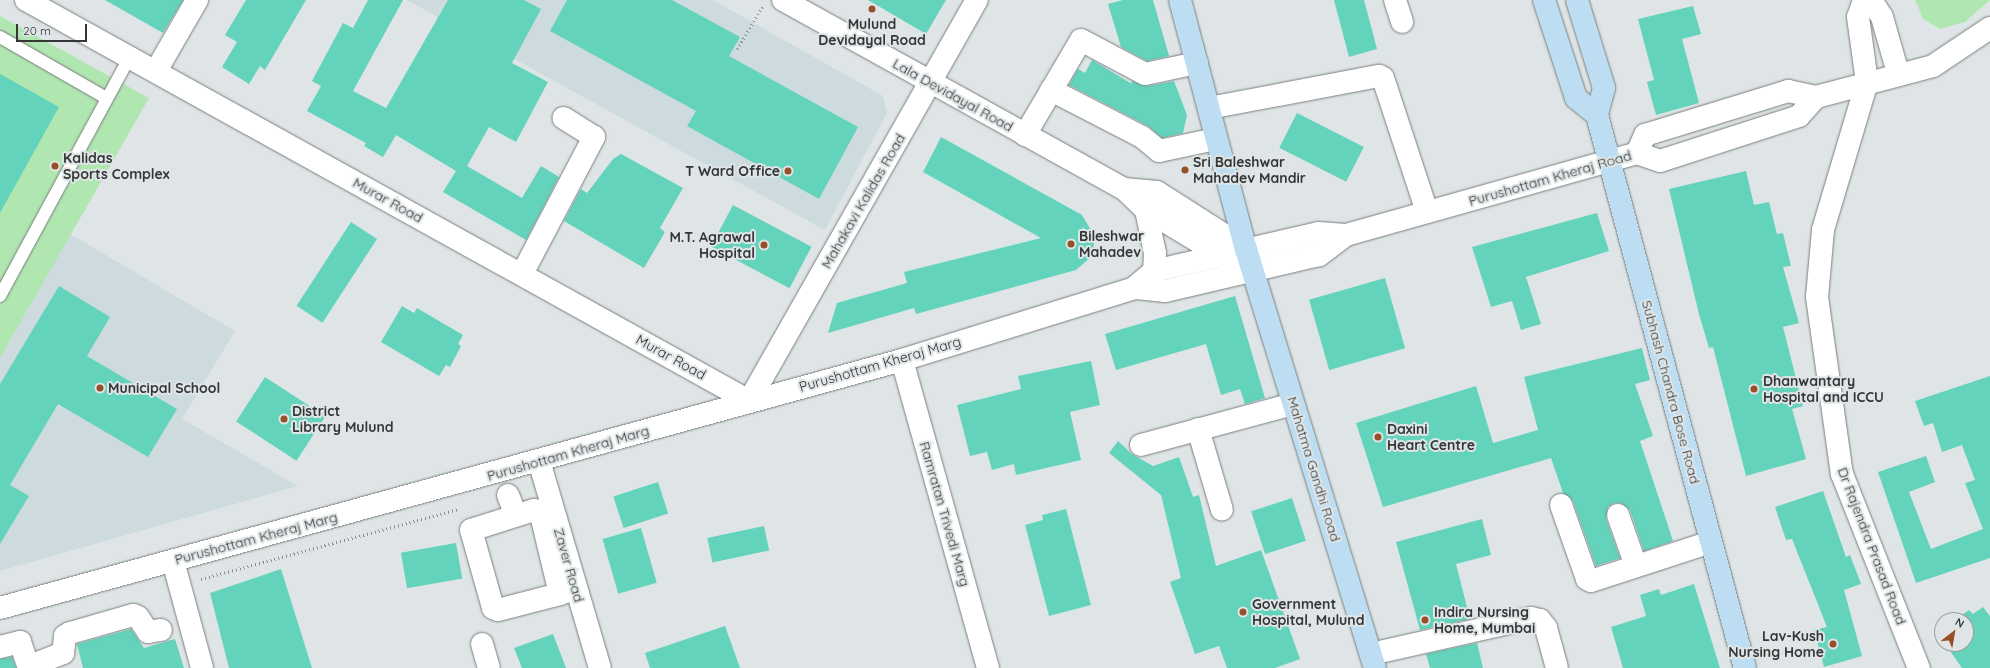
<!DOCTYPE html>
<html>
<head>
<meta charset="utf-8">
<style>
  body { margin:0 }
  #map { position:relative; width:1990px; height:668px; overflow:hidden; background:#dfe5e6; font-family:Quicksand,sans-serif }
  div>[style] { position:absolute }
  .built>* { inset:0; background:#cddbde }
  .green>* { inset:0; background:#b0e7b1 }
  .building>* { inset:0; background:#63d3bb; transform-origin:0 0 }
  .path>* { height:2.5px; margin-top:-1.25px; transform-origin:0; background:repeating-linear-gradient(90deg,#898d8e 0 1px,transparent 0 4px) }
  .roads { filter:drop-shadow(0 0 1px #797e7f) drop-shadow(0 0 1px #797e7f) }
  .service>* { height:12px; margin:-6px; padding:0 6px; transform-origin:6px; border-radius:6px; background:#fff }
  .minor>* { height:22px; margin:-11px; padding:0 11px; transform-origin:11px; border-radius:11px; background:#fff }
  .tertiary>* { height:22px; margin:-11px; padding:0 11px; transform-origin:11px; border-radius:11px; background:#fff }
  .secondary>* { height:22px; margin:-11px; padding:0 11px; transform-origin:11px; border-radius:11px; background:#bddef2 }
  .dots>* { width:11px; height:11px; translate:-50% -50%; box-sizing:border-box; border:2px solid #dfe5e6; border-radius:50% }
  span { translate:-50% -50%; white-space:nowrap; text-align:center; line-height:1.15; -webkit-text-stroke:4px #dfe5e6; paint-order:stroke }
  .poi-label { font-size:14px; color:#353737; font-weight:700 }
  .left { translate:0 -50%; text-align:left }
  .right { translate:-100% -50%; text-align:right }
  .street-label { font-size:14px; color:#353737 }
  .north { position:absolute; left:1934px; top:612px; width:40px; height:40px; box-sizing:border-box; background:#dfe5e6; border:1px solid #9b9fa0; border-radius:50%; rotate:31deg; font-size:11px; font-weight:700; line-height:16px; text-align:center; color:#353737 }
  .north::after { content:''; display:block; margin:auto; width:14px; height:18px; background:#965027; clip-path:polygon(50% 0,100% 100%,50% 72%,0 100%) }
  .scale { position:absolute; left:16px; top:24px; width:71px; height:18px; box-sizing:border-box; border:2px solid #353737; border-top:0; padding-left:5px; font-size:12px; line-height:14px; white-space:nowrap; color:#353737; -webkit-text-stroke:3px #dfe5e6; paint-order:stroke }
</style>
</head>
<body>
<div id="map">
  <div class="built">
    <i style="clip-path:polygon(407px 0,713px 0,883px 96px,887px 113px,825px 230px)"></i>
    <i style="clip-path:polygon(70px 234px,235px 331px,182px 419px,298px 486px,0 571px,0 358px)"></i>
  </div>
  <div class="green">
    <i style="clip-path:polygon(1915px 0,1990px 0,1965px 22px,1940px 29px,1923px 19px)"></i>
    <i style="clip-path:polygon(0 16px,149px 98px,0 358px)"></i>
  </div>
  <div class="building">
    <i style="clip-path:polygon(105px 0,183px 0,163px 33px)"></i>
    <i style="clip-path:polygon(246px 0,306px 0,265px 70px,260px 66px,249px 84px,222px 67px,237px 42px,225px 35px)"></i>
    <i style="clip-path:polygon(368px 0,403px 0,353px 91px,386px 108px,448px 0,524px 0,541px 9px,512px 63px,548px 82px,516px 142px,489px 127px,467px 166px,522px 198px,541px 166px,559px 177px,526px 240px,443px 192px,456px 171px,396px 135px,383px 157px,364px 146px,366px 143px,307px 111px,321px 86px,312px 81px,343px 23px,353px 28px)"></i>
    <i style="clip-path:polygon(567px 0,672px 0,740px 37px,729px 56px,858px 127px,819px 199px,687px 126px,696px 111px,550px 31px)"></i>
    <i style="clip-path:polygon(868px 0,946px 0,926px 34px)"></i>
    <i style="clip-path:polygon(1123px 0,1153px 0,1169px 56px,1147px 61px,1121px 47px,1108px 4px)"></i>
    <i style="clip-path:polygon(1334px 0,1364px 0,1377px 49px,1349px 57px)"></i>
    <i style="clip-path:polygon(1693px 6px,1701px 34px,1682px 39px,1699px 103px,1656px 115px,1647px 82px,1654px 80px,1638px 19px)"></i>
    <i style="clip-path:polygon(1092px 60px,1132px 84px,1131px 81px,1148px 86px,1174px 81px,1187px 115px,1183px 133px,1162px 138px,1148px 126px,1069px 85px,1078px 69px,1085px 73px)"></i>
    <i style="clip-path:polygon(0 74px,59px 107px,0 213px)"></i>
    <i style="left:1297px;top:113px;width:75px;height:39px;rotate:27deg"></i>
    <i style="clip-path:polygon(941px 137px,1082px 215px,1095px 237px,1092px 256px,1076px 270px,916px 314px,914px 308px,828px 333px,837px 303px,907px 283px,904px 272px,1041px 238px,923px 172px)"></i>
    <i style="clip-path:polygon(621px 154px,683px 188px,660px 228px,665px 232px,644px 268px,564px 221px,581px 189px,587px 193px,613px 159px)"></i>
    <i style="clip-path:polygon(1746px 171px,1754px 205px,1769px 202px,1777px 234px,1783px 233px,1791px 266px,1783px 267px,1799px 323px,1783px 327px,1803px 406px,1792px 409px,1806px 459px,1746px 476px,1713px 347px,1709px 348px,1699px 314px,1669px 189px)"></i>
    <i style="left:733px;top:205px;width:89px;height:47px;rotate:28deg"></i>
    <i style="clip-path:polygon(1597px 213px,1609px 251px,1526px 277px,1541px 324px,1521px 330px,1512px 301px,1491px 307px,1472px 247px)"></i>
    <i style="left:351px;top:222px;width:31px;height:100px;rotate:33deg"></i>
    <i style="left:1385px;top:278px;width:73px;height:79px;rotate:74deg"></i>
    <i style="clip-path:polygon(59px 286px,110px 317px,87px 356px,177px 409px,148px 457px,58px 404px,10px 485px,29px 496px,0 544px,0 384px)"></i>
    <i style="clip-path:polygon(1235px 296px,1265px 398px,1245px 404px,1240px 389px,1221px 395px,1206px 344px,1116px 370px,1105px 334px)"></i>
    <i style="clip-path:polygon(402px 306px,414px 313px,417px 308px,463px 335px,458px 344px,461px 346px,450px 367px,446px 365px,439px 376px,381px 342px)"></i>
    <i style="clip-path:polygon(1642px 348px,1650px 380px,1635px 384px,1653px 436px,1640px 441px,1673px 541px,1644px 551px,1630px 510px,1621px 503px,1614px 503px,1608px 507px,1606px 519px,1620px 558px,1596px 566px,1573px 501px,1563px 493px,1551px 458px,1383px 507px,1356px 423px,1476px 386px,1493px 443px,1538px 430px,1524px 377px)"></i>
    <i style="clip-path:polygon(1091px 361px,1100px 405px,1070px 412px,1081px 460px,1016px 475px,1014px 464px,992px 470px,987px 452px,970px 456px,957px 405px,1021px 389px,1018px 376px)"></i>
    <i style="clip-path:polygon(1990px 376px,1990px 558px,1916px 583px,1878px 472px,1926px 456px,1935px 482px,1909px 492px,1931px 549px,1983px 529px,1965px 483px,1975px 480px,1962px 445px,1942px 452px,1933px 423px,1924px 426px,1915px 401px)"></i>
    <i style="left:265px;top:377px;width:72px;height:53px;rotate:33deg"></i>
    <i style="clip-path:polygon(1118px 441px,1132px 454px,1153px 466px,1179px 457px,1193px 497px,1199px 495px,1216px 566px,1261px 550px,1300px 659px,1275px 668px,1227px 668px,1219px 646px,1195px 654px,1170px 582px,1181px 578px,1161px 495px,1109px 453px)"></i>
    <i style="left:658px;top:482px;width:33px;height:47px;rotate:72deg"></i>
    <i style="clip-path:polygon(1823px 491px,1846px 557px,1850px 555px,1861px 584px,1844px 590px,1862px 656px,1824px 667px,1814px 630px,1827px 627px,1792px 539px,1786px 540px,1775px 507px)"></i>
    <i style="left:1292px;top:498px;width:45px;height:43px;rotate:72deg"></i>
    <i style="clip-path:polygon(1066px 509px,1091px 605px,1049px 616px,1025px 525px,1043px 520px,1042px 515px)"></i>
    <i style="clip-path:polygon(1482px 519px,1491px 555px,1456px 564px,1470px 619px,1420px 630px,1396px 542px)"></i>
    <i style="left:764px;top:526px;width:25px;height:58px;rotate:78deg"></i>
    <i style="left:641px;top:528px;width:57px;height:40px;rotate:74deg"></i>
    <i style="left:456px;top:543px;width:36px;height:56px;rotate:80deg"></i>
    <i style="clip-path:polygon(281px 569px,312px 668px,229px 668px,210px 593px)"></i>
    <i style="clip-path:polygon(1694px 584px,1720px 668px,1623px 668px,1611px 627px,1646px 616px,1640px 595px,1659px 589px,1661px 595px)"></i>
    <i style="clip-path:polygon(1983px 607px,1990px 616px,1990px 668px,1962px 668px,1945px 644px,1966px 644px,1966px 620px,1955px 620px,1969px 610px,1973px 614px)"></i>
    <i style="clip-path:polygon(725px 626px,740px 668px,650px 668px,645px 653px)"></i>
    <i style="clip-path:polygon(131px 629px,144px 648px,175px 639px,184px 668px,83px 668px,77px 644px)"></i>
    <i style="clip-path:polygon(553px 634px,566px 668px,522px 668px,514px 648px)"></i>
    <i style="clip-path:polygon(1477px 643px,1483px 668px,1430px 668px,1426px 654px)"></i>
    <i style="clip-path:polygon(12px 657px,16px 668px,0 668px,0 659px)"></i>
  </div>
  <div class="path">
    <i style="left:737px;top:49px;width:49px;rotate:-59.2deg"></i>
    <i style="left:201px;top:579px;width:267px;rotate:-15.2deg"></i>
  </div>
  <div class="roads">
    <div class="service">
      <i style="left:0;top:37px;width:122px;rotate:29.9deg"></i>
      <i style="left:0;top:296px;width:272px;rotate:-61.5deg"></i>
    </div>
    <div class="minor">
      <i style="left:26px;top:0;width:827px;rotate:29.01deg"></i>
      <i style="left:749px;top:401px;width:461px;rotate:-60.4deg"></i>
      <i style="left:1395px;top:0;width:23px;rotate:72deg"></i>
      <i style="left:1864px;top:0;width:18px;rotate:109deg"></i>
      <i style="left:1858px;top:17px;width:66px;rotate:82.1deg"></i>
      <i style="left:1867px;top:82px;width:154px;rotate:106.6deg"></i>
      <i style="left:1823px;top:230px;width:67px;rotate:95.1deg"></i>
      <i style="left:1817px;top:297px;width:179px;rotate:82deg"></i>
      <i style="left:1842px;top:474px;width:209px;rotate:68.4deg"></i>
      <i style="left:1871px;top:0;width:20px;rotate:57deg"></i>
      <i style="left:1882px;top:17px;width:58px;rotate:74.1deg"></i>
      <i style="left:156px;top:71px;width:82px;rotate:-60deg"></i>
      <i style="left:1051px;top:90px;width:102px;rotate:27.3deg"></i>
      <i style="left:1142px;top:137px;width:22px;rotate:39deg"></i>
      <i style="left:1159px;top:151px;width:58px;rotate:-11.9deg"></i>
      <i style="left:1209px;top:108px;width:173px;rotate:-10.7deg"></i>
      <i style="left:1379px;top:76px;width:4px;rotate:27deg"></i>
      <i style="left:1383px;top:78px;width:141px;rotate:71.8deg"></i>
      <i style="left:1025px;top:135px;width:110px;rotate:-59.5deg"></i>
      <i style="left:1081px;top:40px;width:72px;rotate:28deg"></i>
      <i style="left:1145px;top:74px;width:53px;rotate:-11.9deg"></i>
      <i style="left:522px;top:274px;width:155px;rotate:-62.3deg"></i>
      <i style="left:594px;top:137px;width:36px;rotate:-148deg"></i>
      <i style="left:902px;top:360px;width:320px;rotate:74.4deg"></i>
      <i style="left:1198px;top:429px;width:84px;rotate:73.5deg"></i>
      <i style="left:1141px;top:445px;width:157px;rotate:-15.1deg"></i>
      <i style="left:539px;top:461px;width:216px;rotate:73.6deg"></i>
      <i style="left:508px;top:495px;width:22px;rotate:69deg"></i>
      <i style="left:1561px;top:505px;width:78px;rotate:70.6deg"></i>
      <i style="left:1587px;top:579px;width:4px;rotate:27deg"></i>
      <i style="left:1591px;top:581px;width:126px;rotate:-18deg"></i>
      <i style="left:1618px;top:515px;width:54px;rotate:70.6deg"></i>
      <i style="left:173px;top:561px;width:111px;rotate:74.8deg"></i>
      <i style="left:560px;top:594px;width:85px;rotate:-103.5deg"></i>
      <i style="left:540px;top:511px;width:6px;rotate:-171deg"></i>
      <i style="left:534px;top:510px;width:66px;rotate:162.4deg"></i>
      <i style="left:471px;top:530px;width:81px;rotate:74.2deg"></i>
      <i style="left:493px;top:608px;width:5px;rotate:22deg"></i>
      <i style="left:498px;top:610px;width:64px;rotate:-14.5deg"></i>
      <i style="left:560px;top:594px;width:5px;rotate:-22deg"></i>
      <i style="left:565px;top:592px;width:11px;rotate:-15deg"></i>
      <i style="left:482px;top:644px;width:25px;rotate:74deg"></i>
      <i style="left:0;top:647px;width:21px;rotate:-14deg"></i>
      <i style="left:20px;top:642px;width:28px;rotate:71deg"></i>
      <i style="left:1371px;top:654px;width:164px;rotate:-12.7deg"></i>
      <i style="left:1531px;top:618px;width:9px;rotate:13deg"></i>
      <i style="left:1540px;top:620px;width:10px;rotate:53deg"></i>
      <i style="left:1546px;top:628px;width:41px;rotate:74.6deg"></i>
      <i style="left:38px;top:668px;width:6px;rotate:-72deg"></i>
      <i style="left:40px;top:662px;width:25px;rotate:-21deg"></i>
      <i style="left:63px;top:653px;width:17px;rotate:-83deg"></i>
      <i style="left:65px;top:636px;width:6px;rotate:-31deg"></i>
      <i style="left:70px;top:633px;width:66px;rotate:-15.9deg"></i>
      <i style="left:133px;top:615px;width:5px;rotate:22deg"></i>
      <i style="left:138px;top:617px;width:18px;rotate:56deg"></i>
      <i style="left:148px;top:632px;width:13px;rotate:-9deg"></i>
    </div>
    <div class="tertiary">
      <i style="left:783px;top:0;width:390px;rotate:29deg"></i>
      <i style="left:1637px;top:153px;width:20px;rotate:-66deg"></i>
      <i style="left:1645px;top:135px;width:150px;rotate:-17.1deg"></i>
      <i style="left:1788px;top:91px;width:29px;rotate:12deg"></i>
      <i style="left:1146px;top:210px;width:44px;rotate:78.2deg"></i>
      <i style="left:1155px;top:253px;width:18px;rotate:93deg"></i>
      <i style="left:1318px;top:233px;width:28px;rotate:4deg"></i>
      <i style="left:1346px;top:235px;width:34px;rotate:143deg"></i>
      <i style="left:1319px;top:255px;width:158px;rotate:166.8deg"></i>
      <i style="left:1165px;top:291px;width:31px;rotate:-174deg"></i>
      <i style="left:1134px;top:288px;width:26px;rotate:-40deg"></i>
      <i style="left:1154px;top:271px;width:168px;rotate:-13deg"></i>
      <i style="left:1346px;top:235px;width:302px;rotate:-15.7deg"></i>
      <i style="left:1637px;top:153px;width:24px;rotate:19deg"></i>
      <i style="left:1660px;top:161px;width:146px;rotate:-17.9deg"></i>
      <i style="left:1799px;top:116px;width:25px;rotate:-48deg"></i>
      <i style="left:1816px;top:97px;width:121px;rotate:-14.8deg"></i>
      <i style="left:1933px;top:66px;width:69px;rotate:-33.7deg"></i>
      <i style="left:1226px;top:258px;width:93px;rotate:-149deg"></i>
      <i style="left:1146px;top:210px;width:30px;rotate:-136deg"></i>
      <i style="left:1124px;top:189px;width:33px;rotate:5deg"></i>
      <i style="left:1157px;top:192px;width:106px;rotate:32.6deg"></i>
      <i style="left:0;top:608px;width:935px;rotate:-15.37deg"></i>
      <i style="left:902px;top:360px;width:243px;rotate:-17.2deg"></i>
    </div>
    <div class="secondary">
      <i style="left:1180px;top:0;width:258px;rotate:75.2deg"></i>
      <i style="left:1246px;top:249px;width:438px;rotate:72.9deg"></i>
      <i style="left:1544px;top:0;width:103px;rotate:71.9deg"></i>
      <i style="left:1576px;top:98px;width:27px;rotate:39deg"></i>
      <i style="left:1577px;top:0;width:92px;rotate:72.9deg"></i>
      <i style="left:1604px;top:88px;width:28px;rotate:105deg"></i>
      <i style="left:1597px;top:115px;width:572px;rotate:75.02deg"></i>
    </div>
  </div>
  <div class="dots">
    <i style="left:872px;top:9px;background:#965027"></i>
    <i style="left:55px;top:166px;background:#965027"></i>
    <i style="left:1185px;top:170px;background:#965027"></i>
    <i style="left:788px;top:171px;background:#965027"></i>
    <i style="left:1071px;top:244px;background:#965027"></i>
    <i style="left:764px;top:245px;background:#965027"></i>
    <i style="left:100px;top:388px;background:#965027"></i>
    <i style="left:1754px;top:389px;background:#965027"></i>
    <i style="left:284px;top:419px;background:#965027"></i>
    <i style="left:1378px;top:437px;background:#965027"></i>
    <i style="left:1243px;top:612px;background:#965027"></i>
    <i style="left:1425px;top:620px;background:#965027"></i>
    <i style="left:1833px;top:644px;background:#965027"></i>
  </div>
  <div class="poi-label">
    <span style="left:872px;top:32px">Mulund<br>Devidayal Road</span>
    <span class="left" style="left:63px;top:166px">Kalidas<br>Sports Complex</span>
    <span class="left" style="left:1193px;top:170px">Sri Baleshwar<br>Mahadev Mandir</span>
    <span class="right" style="left:780px;top:171px">T Ward Office</span>
    <span class="left" style="left:1079px;top:244px">Bileshwar<br>Mahadev</span>
    <span class="right" style="left:755px;top:245px">M.T. Agrawal<br>Hospital</span>
    <span class="left" style="left:1763px;top:389px">Dhanwantary<br>Hospital and ICCU</span>
    <span class="left" style="left:108px;top:388px">Municipal School</span>
    <span class="left" style="left:292px;top:419px">District<br>Library Mulund</span>
    <span class="left" style="left:1387px;top:437px">Daxini<br>Heart Centre</span>
    <span class="left" style="left:1252px;top:612px">Government<br>Hospital, Mulund</span>
    <span class="left" style="left:1434px;top:620px">Indira Nursing<br>Home, Mumbai</span>
    <span class="right" style="left:1824px;top:644px">Lav-Kush<br>Nursing Home</span>
  </div>
  <div class="street-label">
    <span style="left:953px;top:95px;rotate:29deg">Lala Devidayal Road</span>
    <span style="left:1550px;top:178px;rotate:-16deg">Purushottam Kheraj Road</span>
    <span style="left:388px;top:200px;rotate:29deg">Murar Road</span>
    <span style="left:863px;top:201px;rotate:-60deg">Mahakavi Kalidas Road</span>
    <span style="left:671px;top:357px;rotate:29deg">Murar Road</span>
    <span style="left:880px;top:364px;rotate:-16deg">Purushottam Kheraj Marg</span>
    <span style="left:1671px;top:392px;rotate:75deg">Subhash Chandra Bose Road</span>
    <span style="left:568px;top:453px;rotate:-16deg">Purushottam Kheraj Marg</span>
    <span style="left:1314px;top:469px;rotate:73deg">Mahatma Gandhi Road</span>
    <span style="left:945px;top:514px;rotate:74deg">Ramratan Trivedi Marg</span>
    <span style="left:256px;top:538px;rotate:-15deg">Purushottam Kheraj Marg</span>
    <span style="left:1872px;top:546px;rotate:69deg">Dr Rajendra Prasad Road</span>
    <span style="left:569px;top:565px;rotate:74deg">Zaver Road</span>
  </div>
  <div class="north">N</div>
  <div class="scale">20 m</div>
</div>
</body>
</html>
